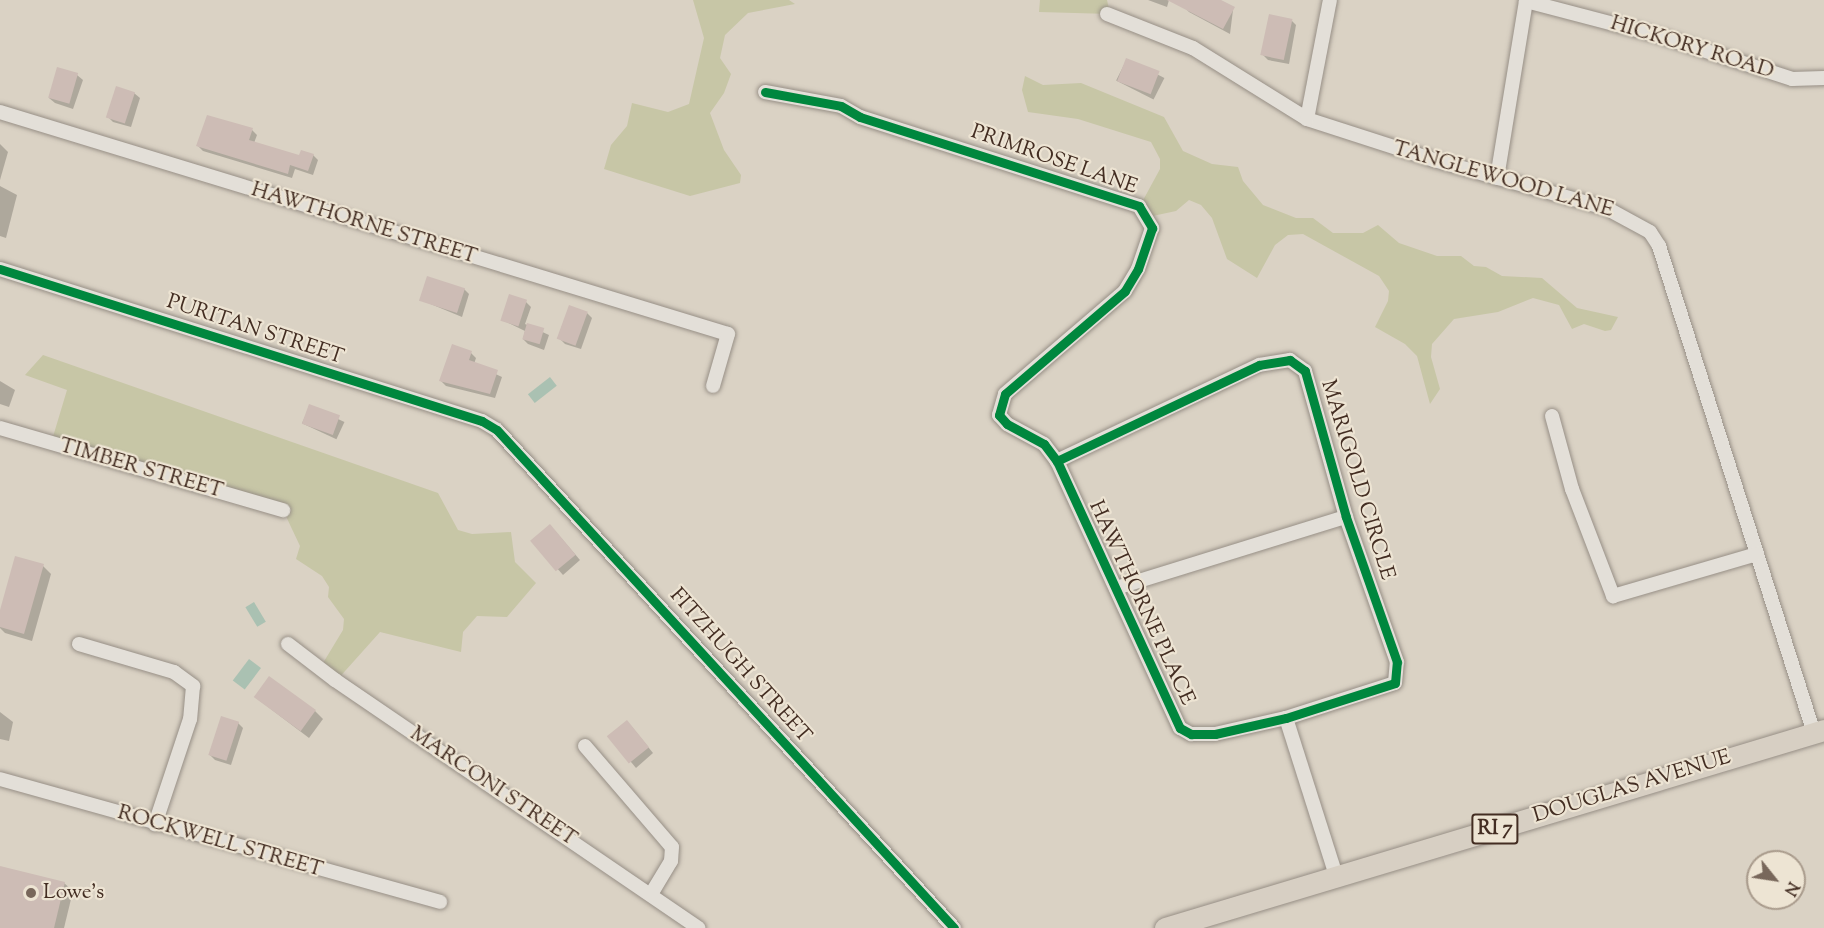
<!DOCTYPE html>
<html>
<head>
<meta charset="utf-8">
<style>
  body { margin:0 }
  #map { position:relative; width:1824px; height:928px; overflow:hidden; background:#dad2c4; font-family:"Sorts Mill Goudy",serif }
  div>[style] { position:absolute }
  .green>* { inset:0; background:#c7c6a6 }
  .water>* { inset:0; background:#aac1b2; transform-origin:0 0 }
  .shadow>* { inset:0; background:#0003; transform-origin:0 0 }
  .building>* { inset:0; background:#cdbcb5; transform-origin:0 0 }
  .roads { filter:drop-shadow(0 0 2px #978f86) drop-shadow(0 0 2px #978f86) }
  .street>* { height:14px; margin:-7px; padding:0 7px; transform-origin:7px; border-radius:7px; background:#e3dfd8 }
  .primary>* { height:21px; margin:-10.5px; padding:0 10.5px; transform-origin:10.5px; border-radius:10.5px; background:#d7cfc3 }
  .cycleway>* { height:9px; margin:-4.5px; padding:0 4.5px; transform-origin:4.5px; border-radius:4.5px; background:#00873e }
  .dots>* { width:16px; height:16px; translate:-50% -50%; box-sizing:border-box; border:3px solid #ede4d3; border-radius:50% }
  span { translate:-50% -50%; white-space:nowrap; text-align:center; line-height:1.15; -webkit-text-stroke:4.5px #ede4d3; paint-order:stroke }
  .shield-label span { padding:2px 4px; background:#ede4d3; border:2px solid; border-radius:4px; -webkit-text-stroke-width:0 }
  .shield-label { font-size:20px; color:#432d22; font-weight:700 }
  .street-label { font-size:21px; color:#432d22 }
  .poi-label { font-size:21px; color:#432d22 }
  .left { translate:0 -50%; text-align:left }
  .north { position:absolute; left:1746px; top:850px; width:60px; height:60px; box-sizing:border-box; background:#ede4d3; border:2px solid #a99b8c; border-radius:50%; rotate:120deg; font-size:16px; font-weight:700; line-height:24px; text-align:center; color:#432d22 }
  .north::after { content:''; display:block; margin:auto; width:21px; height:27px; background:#78675b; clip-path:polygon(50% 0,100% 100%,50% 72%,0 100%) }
</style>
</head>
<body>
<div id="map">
  <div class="green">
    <i style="clip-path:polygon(693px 0,789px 0,795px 4px,748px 13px,725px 35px,720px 58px,731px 74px,724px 93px,710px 113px,724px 150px,741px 175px,740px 183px,690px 196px,604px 169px,611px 145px,627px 126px,632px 103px,668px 112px,689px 104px,704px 38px)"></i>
    <i style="clip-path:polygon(1040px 0,1107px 0,1110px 14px,1039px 12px)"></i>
    <i style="clip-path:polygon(1025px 76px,1043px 85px,1081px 83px,1164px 117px,1183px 151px,1212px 164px,1238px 167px,1243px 181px,1263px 205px,1296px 218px,1313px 218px,1333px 233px,1363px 233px,1378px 225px,1399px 243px,1437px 256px,1461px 256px,1474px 266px,1486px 267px,1502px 276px,1542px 278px,1577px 308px,1618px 317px,1611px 330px,1605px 331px,1584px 324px,1572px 329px,1559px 305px,1533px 298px,1498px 312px,1454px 319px,1432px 344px,1431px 357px,1440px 389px,1430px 404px,1417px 356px,1405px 344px,1375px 327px,1388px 301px,1389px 291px,1379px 276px,1303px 234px,1288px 235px,1275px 245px,1257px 278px,1227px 259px,1212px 218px,1201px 205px,1189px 200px,1176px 211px,1148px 217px,1141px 204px,1160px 169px,1160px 159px,1151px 142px,1078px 119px,1028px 112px,1022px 90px)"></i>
    <i style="clip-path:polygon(43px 355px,438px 493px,458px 530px,472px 534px,511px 532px,515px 562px,536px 583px,507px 617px,477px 616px,463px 632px,461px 652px,380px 632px,337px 680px,320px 668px,343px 630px,344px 619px,328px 597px,329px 587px,322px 576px,296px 559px,300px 546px,283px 510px,52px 440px,67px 390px,25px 375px)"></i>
  </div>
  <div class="water">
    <i style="left:550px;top:377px;width:11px;height:28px;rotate:52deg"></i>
    <i style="left:254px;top:602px;width:23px;height:10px;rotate:59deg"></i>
    <i style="left:249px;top:659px;width:15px;height:27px;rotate:37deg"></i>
  </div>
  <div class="shadow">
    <i style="clip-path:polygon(1148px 0,1169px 0,1167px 7px)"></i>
    <i style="clip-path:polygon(1187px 0,1218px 0,1233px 10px,1230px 34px,1189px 12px,1184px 7px)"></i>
    <i style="clip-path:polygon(1291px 20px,1296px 25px,1289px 64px,1268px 60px,1263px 55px)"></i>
    <i style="left:1127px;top:59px;width:42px;height:24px;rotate:27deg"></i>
    <i style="clip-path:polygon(77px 75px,83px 80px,73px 109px,55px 103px,49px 98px)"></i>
    <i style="clip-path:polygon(134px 93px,140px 98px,131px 127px,113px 122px,108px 117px)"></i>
    <i style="clip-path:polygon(252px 130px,257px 135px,254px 143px,300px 157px,313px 155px,318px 160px,313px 175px,295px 169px,292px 178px,203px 151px,198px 146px)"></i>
    <i style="clip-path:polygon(0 144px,8px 152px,0 180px)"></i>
    <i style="clip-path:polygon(0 186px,17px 195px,6px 238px,0 236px)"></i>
    <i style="clip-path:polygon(464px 289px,469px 294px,462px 317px,421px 300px)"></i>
    <i style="clip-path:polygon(526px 302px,531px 307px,525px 324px,549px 335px,544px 350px,528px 344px,523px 339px,525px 331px,502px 320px)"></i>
    <i style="clip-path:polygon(587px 313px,592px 318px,581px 349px,565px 344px,560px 339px)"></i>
    <i style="clip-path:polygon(471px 353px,476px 358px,474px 364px,502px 377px,495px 398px,446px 386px,441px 381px)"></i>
    <i style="clip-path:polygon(0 381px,15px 390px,9px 407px,0 404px)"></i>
    <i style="left:310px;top:406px;width:38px;height:19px;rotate:25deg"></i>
    <i style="clip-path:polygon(555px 531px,580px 560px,563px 575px,533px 541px)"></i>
    <i style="clip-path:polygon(43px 566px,51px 574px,32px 641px,5px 633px,0 628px,0 615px)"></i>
    <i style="clip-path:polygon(255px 697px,315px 711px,323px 719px,309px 738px)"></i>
    <i style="clip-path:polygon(0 712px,13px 722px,9px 741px,0 739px)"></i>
    <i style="clip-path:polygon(238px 723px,243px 728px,231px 765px,215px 760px,210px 755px)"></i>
    <i style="clip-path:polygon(632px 727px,653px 753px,636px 768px,631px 762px)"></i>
    <i style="clip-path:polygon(0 868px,64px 883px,73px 891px,64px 928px,0 928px)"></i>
  </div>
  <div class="building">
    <i style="clip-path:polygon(1167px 0,1221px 0,1235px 7px,1223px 29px)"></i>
    <i style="left:1269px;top:14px;width:24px;height:42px;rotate:12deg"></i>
    <i style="left:1126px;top:58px;width:36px;height:25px;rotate:21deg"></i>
    <i style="left:57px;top:67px;width:22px;height:32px;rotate:16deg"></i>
    <i style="left:116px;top:86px;width:20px;height:33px;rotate:18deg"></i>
    <i style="clip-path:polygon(207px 115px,253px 128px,249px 140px,299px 155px,301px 150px,314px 154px,308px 171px,290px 165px,288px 174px,196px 146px)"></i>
    <i style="left:427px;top:276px;width:40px;height:26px;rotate:18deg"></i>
    <i style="left:509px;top:294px;width:19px;height:28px;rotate:18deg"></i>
    <i style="left:569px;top:305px;width:20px;height:36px;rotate:20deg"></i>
    <i style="left:527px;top:323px;width:18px;height:17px;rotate:16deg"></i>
    <i style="clip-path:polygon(452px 344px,472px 351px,469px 360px,498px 370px,490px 394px,439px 381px)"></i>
    <i style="left:309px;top:404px;width:33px;height:21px;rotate:20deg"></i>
    <i style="left:550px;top:524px;width:40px;height:26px;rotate:50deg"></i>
    <i style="clip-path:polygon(15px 556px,44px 564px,24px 634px,0 627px,0 610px)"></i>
    <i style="left:269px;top:676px;width:58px;height:26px;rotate:36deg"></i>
    <i style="left:221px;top:716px;width:19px;height:41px;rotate:18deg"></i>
    <i style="left:627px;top:720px;width:35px;height:26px;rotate:51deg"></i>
    <i style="clip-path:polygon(0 866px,65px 882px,54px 928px,0 928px)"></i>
  </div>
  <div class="roads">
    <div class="street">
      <i style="left:1526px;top:1px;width:142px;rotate:14.7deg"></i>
      <i style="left:1663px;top:37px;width:136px;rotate:18deg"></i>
      <i style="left:1792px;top:79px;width:32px;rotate:-2deg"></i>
      <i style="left:1107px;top:14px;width:92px;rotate:21.6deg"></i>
      <i style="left:1193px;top:48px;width:134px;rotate:31.9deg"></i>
      <i style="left:1307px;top:119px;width:133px;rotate:17.9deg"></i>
      <i style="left:1434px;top:160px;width:179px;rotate:15.6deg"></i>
      <i style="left:1606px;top:208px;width:50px;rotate:28.6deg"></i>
      <i style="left:1650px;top:232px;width:17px;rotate:57deg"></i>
      <i style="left:1659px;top:246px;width:511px;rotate:72.35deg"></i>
      <i style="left:765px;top:92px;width:77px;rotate:10.4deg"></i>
      <i style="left:841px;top:106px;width:22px;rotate:30deg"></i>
      <i style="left:860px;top:117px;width:293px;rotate:17.7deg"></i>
      <i style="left:1139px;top:206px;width:26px;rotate:59deg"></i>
      <i style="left:1152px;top:228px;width:43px;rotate:108.9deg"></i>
      <i style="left:1138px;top:269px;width:26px;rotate:121deg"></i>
      <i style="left:1125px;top:291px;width:158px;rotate:139.4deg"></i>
      <i style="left:1005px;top:394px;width:22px;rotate:106deg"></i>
      <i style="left:999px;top:415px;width:12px;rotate:48deg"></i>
      <i style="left:1007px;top:424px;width:42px;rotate:28.4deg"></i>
      <i style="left:1044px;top:444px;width:21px;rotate:53deg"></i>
      <i style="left:1057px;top:461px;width:294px;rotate:65.3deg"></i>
      <i style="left:1180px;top:728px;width:13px;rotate:29deg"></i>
      <i style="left:1191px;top:734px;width:24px"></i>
      <i style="left:1215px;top:734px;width:73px;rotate:-12.7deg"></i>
      <i style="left:1286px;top:718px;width:114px;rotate:-17.8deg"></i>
      <i style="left:1395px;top:683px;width:21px;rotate:-85deg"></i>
      <i style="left:1397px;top:662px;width:154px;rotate:-109.4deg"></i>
      <i style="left:1346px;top:517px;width:152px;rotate:-105.7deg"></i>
      <i style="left:1305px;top:371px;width:19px;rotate:-144deg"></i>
      <i style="left:1290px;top:360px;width:31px;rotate:171deg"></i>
      <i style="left:1259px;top:365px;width:224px;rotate:154.6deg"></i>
      <i style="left:0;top:112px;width:761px;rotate:16.96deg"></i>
      <i style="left:728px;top:334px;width:54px;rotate:106.1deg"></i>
      <i style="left:1307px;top:119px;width:121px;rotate:-79.1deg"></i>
      <i style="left:1497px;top:178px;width:180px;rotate:-80.7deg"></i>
      <i style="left:0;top:269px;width:505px;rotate:17.5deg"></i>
      <i style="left:482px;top:421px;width:17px;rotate:31deg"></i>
      <i style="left:497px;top:430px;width:676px;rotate:47.46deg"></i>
      <i style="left:1552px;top:416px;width:76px;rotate:74.7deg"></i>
      <i style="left:1572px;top:489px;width:115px;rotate:69deg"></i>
      <i style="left:1613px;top:596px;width:150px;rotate:-16.3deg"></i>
      <i style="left:0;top:428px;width:295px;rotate:16.2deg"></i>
      <i style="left:1116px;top:588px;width:241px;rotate:-17.2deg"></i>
      <i style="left:79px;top:644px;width:99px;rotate:16.4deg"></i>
      <i style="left:174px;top:672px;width:24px;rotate:36deg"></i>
      <i style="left:193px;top:686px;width:33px;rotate:95deg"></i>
      <i style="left:190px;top:719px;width:111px;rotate:108.4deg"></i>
      <i style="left:288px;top:644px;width:59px;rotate:37.5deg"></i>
      <i style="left:335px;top:680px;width:440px;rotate:34.3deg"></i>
      <i style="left:1286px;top:718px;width:166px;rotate:72.4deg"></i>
      <i style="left:585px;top:746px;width:133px;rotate:49.3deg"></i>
      <i style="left:672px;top:847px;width:14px;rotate:94deg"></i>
      <i style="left:671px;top:861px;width:39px;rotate:121deg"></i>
      <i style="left:0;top:779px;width:457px;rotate:15.6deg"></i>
    </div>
    <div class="primary">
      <i style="left:1165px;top:928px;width:688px;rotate:-16.72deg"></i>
    </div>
  </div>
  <div class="cycleway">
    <i style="left:765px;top:92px;width:77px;rotate:10.4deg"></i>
    <i style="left:841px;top:106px;width:22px;rotate:30deg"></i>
    <i style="left:860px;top:117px;width:293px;rotate:17.7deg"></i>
    <i style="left:1139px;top:206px;width:26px;rotate:59deg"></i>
    <i style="left:1152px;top:228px;width:43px;rotate:108.9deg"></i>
    <i style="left:1138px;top:269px;width:26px;rotate:121deg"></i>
    <i style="left:1125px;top:291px;width:158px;rotate:139.4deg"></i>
    <i style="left:1005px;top:394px;width:22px;rotate:106deg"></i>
    <i style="left:999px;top:415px;width:12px;rotate:48deg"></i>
    <i style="left:1007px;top:424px;width:42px;rotate:28.4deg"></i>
    <i style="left:1044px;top:444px;width:21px;rotate:53deg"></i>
    <i style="left:1057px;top:461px;width:294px;rotate:65.3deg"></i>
    <i style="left:1180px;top:728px;width:13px;rotate:29deg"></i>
    <i style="left:1191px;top:734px;width:24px"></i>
    <i style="left:1215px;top:734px;width:73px;rotate:-12.7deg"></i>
    <i style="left:1286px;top:718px;width:114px;rotate:-17.8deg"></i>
    <i style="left:1395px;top:683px;width:21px;rotate:-85deg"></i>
    <i style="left:1397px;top:662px;width:154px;rotate:-109.4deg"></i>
    <i style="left:1346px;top:517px;width:152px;rotate:-105.7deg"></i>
    <i style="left:1305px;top:371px;width:19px;rotate:-144deg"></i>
    <i style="left:1290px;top:360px;width:31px;rotate:171deg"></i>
    <i style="left:1259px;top:365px;width:224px;rotate:154.6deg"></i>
    <i style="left:0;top:269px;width:505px;rotate:17.5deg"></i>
    <i style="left:482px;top:421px;width:17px;rotate:31deg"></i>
    <i style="left:497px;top:430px;width:676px;rotate:47.46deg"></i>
  </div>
  <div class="dots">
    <i style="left:31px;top:893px;background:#78675b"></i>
  </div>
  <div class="shield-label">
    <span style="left:1495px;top:829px">RI 7</span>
  </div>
  <div class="street-label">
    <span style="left:1692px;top:48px;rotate:17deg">HICKORY ROAD</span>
    <span style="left:1054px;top:160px;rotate:19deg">PRIMROSE LANE</span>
    <span style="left:1503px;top:180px;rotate:16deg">TANGLEWOOD LANE</span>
    <span style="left:364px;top:224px;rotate:17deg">HAWTHORNE STREET</span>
    <span style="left:255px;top:330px;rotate:18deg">PURITAN STREET</span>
    <span style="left:141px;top:469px;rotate:16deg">TIMBER STREET</span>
    <span style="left:1357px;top:480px;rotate:73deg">MARIGOLD CIRCLE</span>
    <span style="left:1141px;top:603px;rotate:65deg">HAWTHORNE PLACE</span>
    <span style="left:740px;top:666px;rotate:48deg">FITZHUGH STREET</span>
    <span style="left:493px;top:787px;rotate:34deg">MARCONI STREET</span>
    <span style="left:1632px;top:787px;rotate:-17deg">DOUGLAS AVENUE</span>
    <span style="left:220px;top:842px;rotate:16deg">ROCKWELL STREET</span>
  </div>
  <div class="poi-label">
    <span class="left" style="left:43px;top:893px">Lowe's</span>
  </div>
  <div class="north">N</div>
</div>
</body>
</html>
